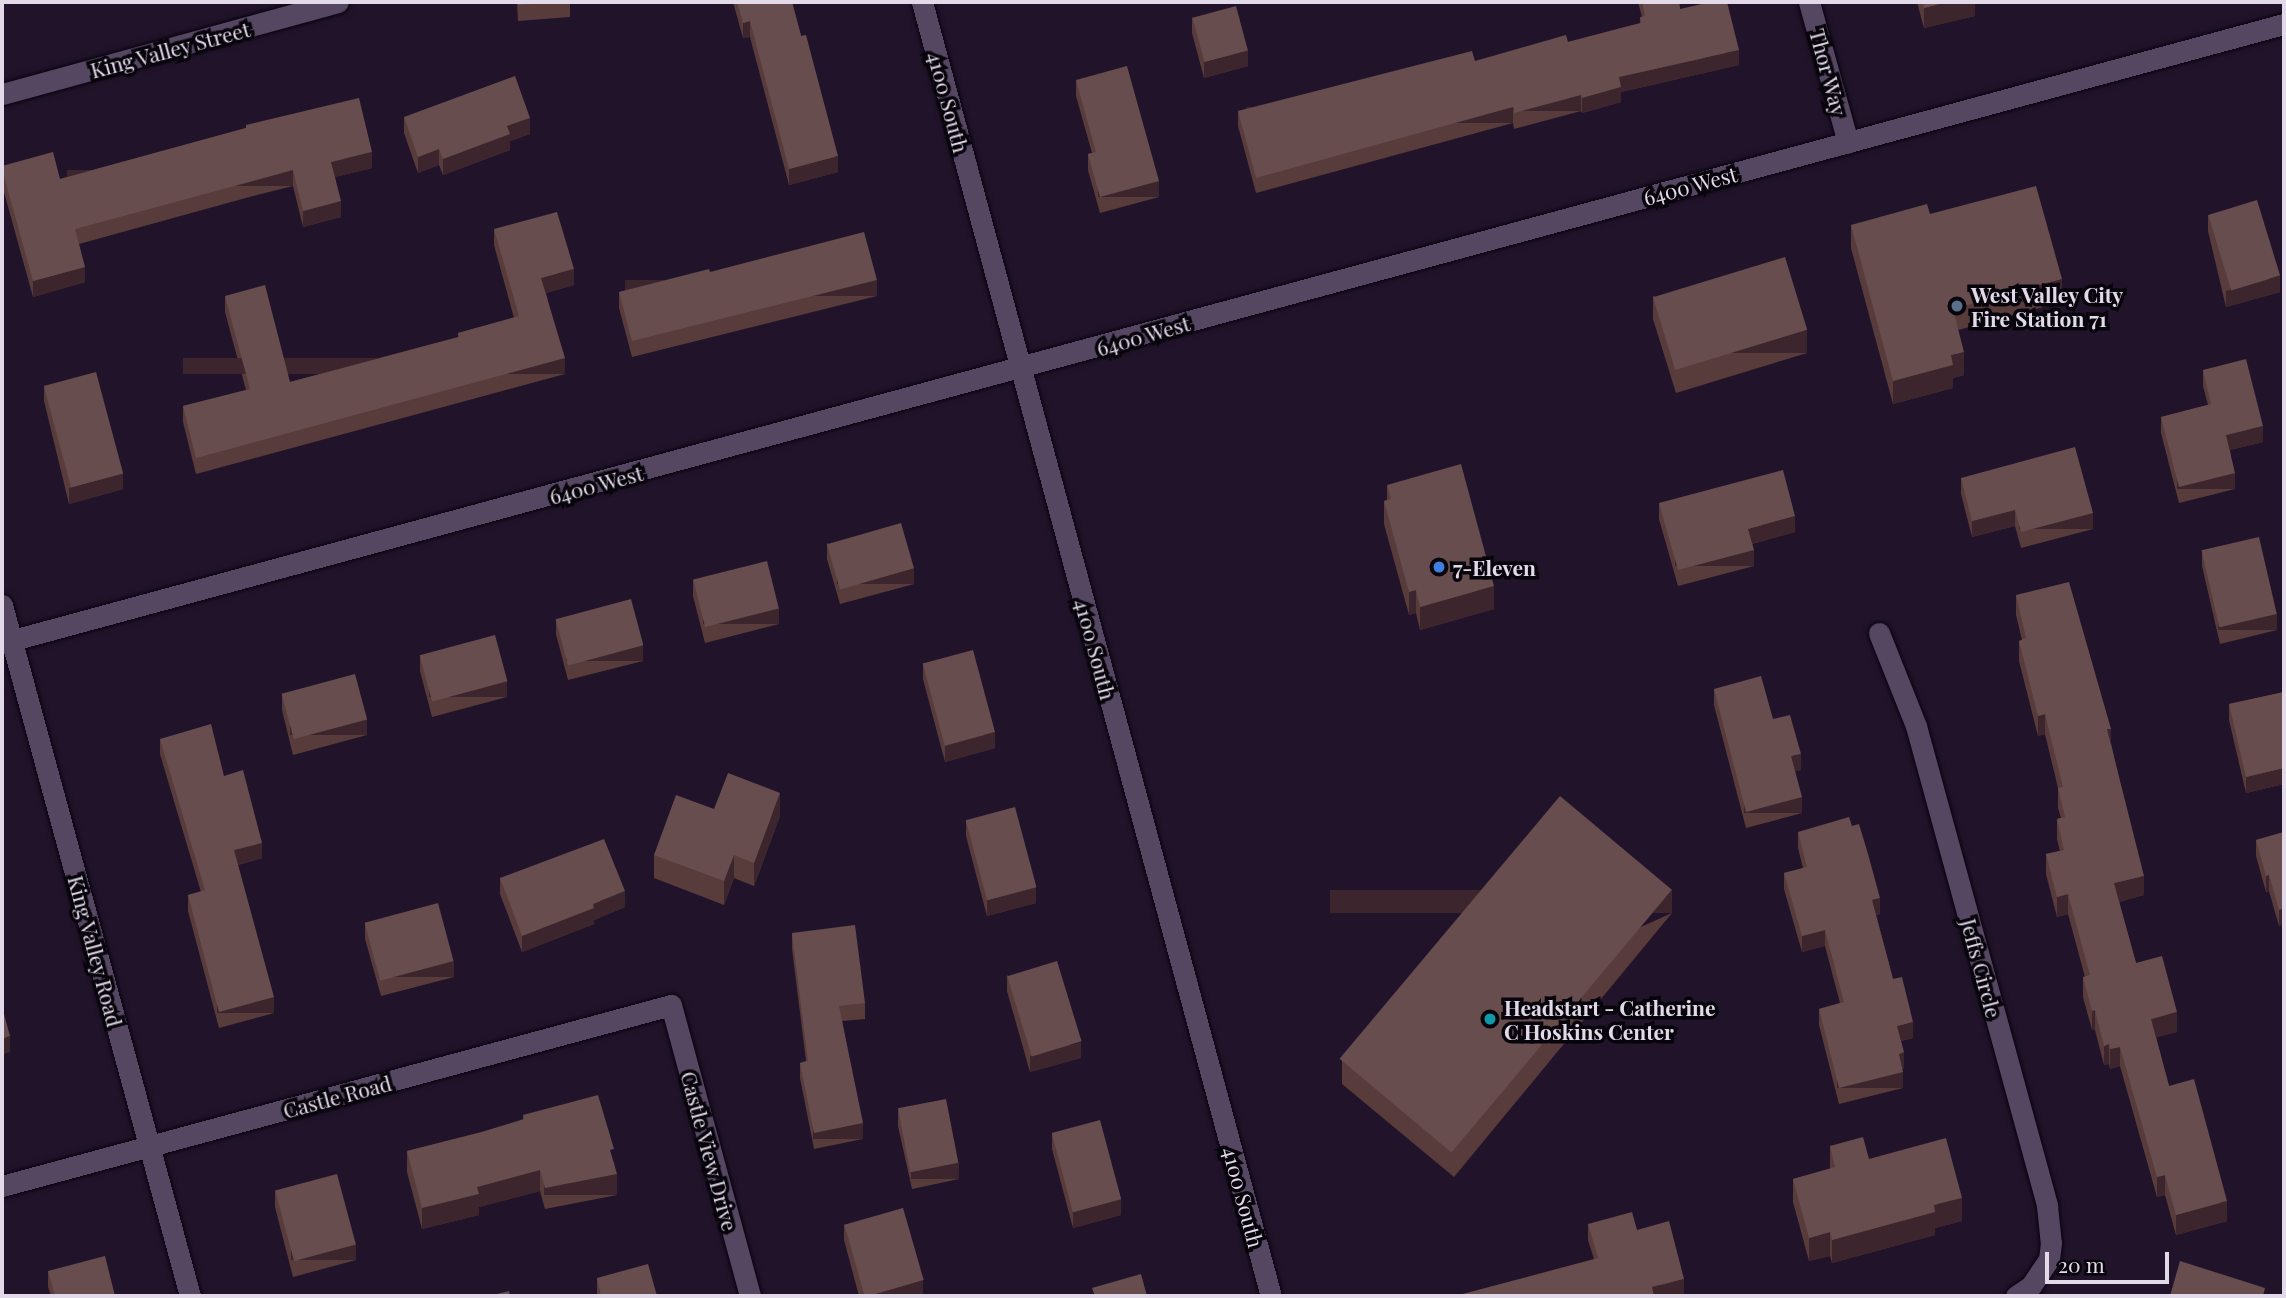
<!DOCTYPE html>
<html>
<head>
<meta charset="utf-8">
<style>
  body { margin:0 }
  #map { position:relative; width:2286px; height:1298px; overflow:hidden; background:#21142a; font-family:"Playfair Display",serif }
  div>[style] { position:absolute }
  .roads { filter:drop-shadow(0 0 2px #0a0212) drop-shadow(0 0 2px #0a0212) }
  .street>* { height:21px; margin:-10.5px; padding:0 10.5px; transform-origin:10.5px; border-radius:10.5px; background:#554761 }
  .secondary>* { height:21px; margin:-10.5px; padding:0 10.5px; transform-origin:10.5px; border-radius:10.5px; background:#554761 }
  .wall>* { inset:0; background:#583c3b }
  .shaded-wall>* { inset:0; background:#3c252c; transform-origin:0 0 }
  .building>* { inset:0; background:#674d4e; transform-origin:0 0 }
  .dots>* { width:19px; height:19px; translate:-50% -50%; box-sizing:border-box; border:4px solid #08040c; border-radius:50% }
  span { translate:-50% -50%; white-space:nowrap; text-align:center; line-height:1.15; -webkit-text-stroke:7px #08040c; paint-order:stroke }
  .street-label { font-size:21px; color:#e2dae9 }
  .poi-label { font-size:21px; color:#e2dae9; font-weight:700 }
  .left { translate:0 -50%; text-align:left }
  .frame { position:absolute; inset:0; border:4px solid #e2dae9; pointer-events:none }
  .scale { position:absolute; left:2045px; top:1252px; width:124px; height:32px; box-sizing:border-box; border:4px solid #e2dae9; border-top:0; padding-left:9px; font-size:21px; line-height:24px; white-space:nowrap; color:#e2dae9; -webkit-text-stroke:5px #08040c; paint-order:stroke }
</style>
</head>
<body>
<div id="map">
  <div class="roads">
    <div class="street">
      <i style="left:1809px;top:2px;width:146px;rotate:74.5deg"></i>
      <i style="left:2px;top:94px;width:348px;rotate:-15.3deg"></i>
      <i style="left:2px;top:605px;width:716px;rotate:74.78deg"></i>
      <i style="left:1879px;top:633px;width:100px;rotate:68.3deg"></i>
      <i style="left:1916px;top:726px;width:498px;rotate:74.7deg"></i>
      <i style="left:2047px;top:1206px;width:37px;rotate:84deg"></i>
      <i style="left:2051px;top:1243px;width:16px;rotate:97deg"></i>
      <i style="left:2049px;top:1259px;width:32px;rotate:124deg"></i>
      <i style="left:2031px;top:1286px;width:18px;rotate:146deg"></i>
      <i style="left:2px;top:1186px;width:693px;rotate:-15.14deg"></i>
      <i style="left:671px;top:1005px;width:302px;rotate:74.8deg"></i>
    </div>
    <div class="secondary">
      <i style="left:922px;top:2px;width:1340px;rotate:74.91deg"></i>
      <i style="left:2px;top:643px;width:2364px;rotate:-15.18deg"></i>
    </div>
  </div>
  <div class="wall">
    <i style="clip-path:polygon(517px 2px,570px 2px,570px 17px,518px 21px)"></i>
    <i style="clip-path:polygon(733px 2px,792px 2px,838px 172px,789px 185px,750px 37px,743px 38px)"></i>
    <i style="clip-path:polygon(1638px 2px,1679px 2px,1680px 9px,1739px 65px,1621px 92px,1621px 102px,1582px 113px,1581px 111px,1514px 129px,1513px 123px,1256px 193px,1238px 126px,1238px 111px,1568px 42px,1640px 23px,1640px 17px,1642px 17px)"></i>
    <i style="clip-path:polygon(1917px 2px,1975px 2px,1975px 16px,1924px 28px)"></i>
    <i style="clip-path:polygon(1192px 17px,1248px 66px,1204px 78px,1192px 33px)"></i>
    <i style="clip-path:polygon(1076px 80px,1159px 197px,1100px 213px,1088px 170px,1088px 154px,1092px 153px,1076px 96px)"></i>
    <i style="clip-path:polygon(404px 117px,530px 134px,510px 141px,510px 150px,443px 175px,439px 165px,418px 173px,404px 133px)"></i>
    <i style="clip-path:polygon(246px 125px,372px 168px,335px 177px,341px 217px,303px 227px,293px 186px,253px 196px,79px 244px,85px 282px,33px 297px,2px 185px,2px 166px,60px 179px,246px 128px)"></i>
    <i style="clip-path:polygon(1930px 214px,2062px 302px,1958px 330px,1964px 375px,1953px 378px,1953px 388px,1893px 404px,1851px 248px,1851px 225px)"></i>
    <i style="clip-path:polygon(2208px 215px,2280px 292px,2226px 307px,2208px 231px)"></i>
    <i style="clip-path:polygon(494px 229px,574px 285px,546px 293px,565px 374px,196px 474px,183px 422px,183px 406px,246px 390px,225px 312px,225px 296px,290px 382px,458px 337px,458px 333px,514px 318px,494px 245px)"></i>
    <i style="clip-path:polygon(710px 272px,877px 296px,632px 357px,619px 308px,619px 292px)"></i>
    <i style="clip-path:polygon(1653px 296px,1807px 353px,1676px 393px,1653px 319px)"></i>
    <i style="clip-path:polygon(2203px 370px,2263px 442px,2230px 450px,2235px 489px,2179px 503px,2161px 433px,2161px 417px,2208px 405px,2203px 386px)"></i>
    <i style="clip-path:polygon(44px 385px,123px 489px,69px 504px,44px 401px)"></i>
    <i style="clip-path:polygon(1961px 478px,2093px 529px,2021px 548px,2015px 526px,1972px 537px,1961px 494px)"></i>
    <i style="clip-path:polygon(1387px 485px,1494px 609px,1420px 630px,1416px 613px,1409px 615px,1384px 524px,1384px 501px,1387px 500px)"></i>
    <i style="clip-path:polygon(1659px 503px,1795px 532px,1752px 544px,1754px 566px,1678px 586px,1659px 519px)"></i>
    <i style="clip-path:polygon(827px 543px,914px 584px,840px 604px,827px 559px)"></i>
    <i style="clip-path:polygon(2202px 551px,2277px 630px,2220px 644px,2202px 566px)"></i>
    <i style="clip-path:polygon(693px 580px,779px 624px,705px 643px,693px 596px)"></i>
    <i style="clip-path:polygon(2016px 595px,2111px 743px,2144px 895px,2119px 902px,2136px 963px,2177px 1032px,2156px 1037px,2169px 1086px,2227px 1221px,2176px 1235px,2165px 1195px,2157px 1197px,2120px 1066px,2110px 1069px,2109px 1064px,2104px 1065px,2095px 1030px,2092px 1030px,2083px 997px,2083px 977px,2085px 977px,2068px 914px,2057px 917px,2046px 874px,2046px 854px,2060px 851px,2057px 839px,2057px 819px,2061px 818px,2058px 808px,2058px 788px,2045px 734px,2038px 736px,2019px 661px,2019px 641px,2022px 640px,2016px 615px)"></i>
    <i style="clip-path:polygon(556px 619px,643px 661px,568px 680px,556px 634px)"></i>
    <i style="clip-path:polygon(420px 655px,507px 697px,432px 717px,420px 671px)"></i>
    <i style="clip-path:polygon(923px 663px,995px 748px,945px 762px,923px 679px)"></i>
    <i style="clip-path:polygon(1714px 689px,1773px 719px,1801px 770px,1795px 771px,1802px 813px,1746px 828px,1714px 705px)"></i>
    <i style="clip-path:polygon(2284px 692px,2284px 784px,2246px 793px,2229px 720px,2229px 704px)"></i>
    <i style="clip-path:polygon(282px 694px,367px 735px,293px 755px,282px 710px)"></i>
    <i style="clip-path:polygon(160px 739px,224px 776px,262px 858px,238px 865px,274px 1013px,219px 1028px,188px 911px,188px 895px,201px 892px,160px 754px)"></i>
    <i style="clip-path:polygon(714px 809px,780px 816px,754px 886px,734px 878px,724px 905px,654px 878px,654px 855px)"></i>
    <i style="clip-path:polygon(966px 820px,1036px 903px,987px 916px,966px 836px)"></i>
    <i style="clip-path:polygon(1798px 832px,1880px 914px,1876px 915px,1893px 979px,1913px 1038px,1901px 1041px,1904px 1068px,1902px 1069px,1903px 1088px,1839px 1104px,1819px 1025px,1819px 1009px,1840px 1003px,1825px 946px,1802px 952px,1784px 889px,1784px 873px,1803px 868px,1798px 848px)"></i>
    <i style="clip-path:polygon(2284px 832px,2284px 924px,2279px 926px,2269px 891px,2266px 892px,2256px 856px,2256px 840px)"></i>
    <i style="clip-path:polygon(500px 878px,625px 907px,594px 920px,594px 924px,522px 952px,500px 894px)"></i>
    <i style="clip-path:polygon(1672px 913px,1454px 1177px,1342px 1084px,1342px 1061px)"></i>
    <i style="clip-path:polygon(365px 923px,454px 977px,381px 996px,365px 939px)"></i>
    <i style="clip-path:polygon(792px 933px,865px 1003px,865px 1019px,842px 1021px,863px 1139px,814px 1149px,800px 1078px,800px 1063px,806px 1061px,792px 949px)"></i>
    <i style="clip-path:polygon(1007px 975px,1081px 1058px,1030px 1072px,1007px 991px)"></i>
    <i style="clip-path:polygon(898px 1110px,959px 1179px,912px 1189px,898px 1126px)"></i>
    <i style="clip-path:polygon(523px 1115px,614px 1162px,617px 1195px,545px 1209px,540px 1191px,479px 1207px,479px 1215px,422px 1229px,407px 1172px,407px 1151px,482px 1132px,523px 1120px)"></i>
    <i style="clip-path:polygon(1052px 1133px,1121px 1215px,1073px 1228px,1052px 1149px)"></i>
    <i style="clip-path:polygon(1830px 1146px,1869px 1159px,1962px 1221px,1935px 1228px,1935px 1235px,1832px 1263px,1830px 1256px,1809px 1261px,1793px 1202px,1793px 1179px,1830px 1169px)"></i>
    <i style="clip-path:polygon(275px 1191px,356px 1260px,293px 1277px,275px 1207px)"></i>
    <i style="clip-path:polygon(844px 1224px,923px 1296px,859px 1296px,844px 1240px)"></i>
    <i style="clip-path:polygon(1588px 1224px,1637px 1230px,1684px 1295px,1594px 1259px,1588px 1240px)"></i>
    <i style="clip-path:polygon(48px 1271px,115px 1296px,51px 1296px,48px 1287px)"></i>
    <i style="clip-path:polygon(597px 1278px,657px 1296px,597px 1296px)"></i>
  </div>
  <div class="shaded-wall">
    <i style="clip-path:polygon(1947px 2px,1975px 2px,1975px 16px,1924px 28px,1924px 8px)"></i>
    <i style="clip-path:polygon(750px 21px,750px 37px,743px 38px,743px 23px)"></i>
    <i style="clip-path:polygon(1248px 50px,1248px 66px,1204px 78px,1204px 62px)"></i>
    <i style="clip-path:polygon(1739px 50px,1739px 65px,1621px 92px,1621px 102px,1582px 113px,1582px 98px,1619px 77px)"></i>
    <i style="left:1581px;top:95px;width:16px;height:69px;rotate:90deg"></i>
    <i style="left:1513px;top:107px;width:16px;height:267px;rotate:90deg"></i>
    <i style="clip-path:polygon(530px 118px,530px 134px,510px 141px,510px 150px,443px 175px,443px 159px,507px 126px)"></i>
    <i style="clip-path:polygon(439px 149px,439px 165px,418px 173px,418px 157px)"></i>
    <i style="clip-path:polygon(372px 152px,372px 168px,331px 178px,331px 162px)"></i>
    <i style="clip-path:polygon(838px 156px,838px 172px,789px 185px,789px 169px)"></i>
    <i style="left:293px;top:170px;width:16px;height:226px;rotate:90deg"></i>
    <i style="left:1159px;top:181px;width:16px;height:61px;rotate:90deg"></i>
    <i style="clip-path:polygon(341px 201px,341px 217px,303px 227px,303px 211px)"></i>
    <i style="clip-path:polygon(85px 267px,85px 282px,33px 297px,33px 281px)"></i>
    <i style="clip-path:polygon(574px 269px,574px 285px,541px 294px,541px 278px)"></i>
    <i style="clip-path:polygon(2280px 276px,2280px 292px,2226px 307px,2226px 291px)"></i>
    <i style="left:2062px;top:279px;width:23px;height:113px;rotate:90deg"></i>
    <i style="left:877px;top:280px;width:16px;height:252px;rotate:90deg"></i>
    <i style="left:1807px;top:330px;width:23px;height:137px;rotate:90deg"></i>
    <i style="clip-path:polygon(1964px 352px,1964px 375px,1953px 378px,1953px 388px,1893px 404px,1893px 381px,1951px 355px)"></i>
    <i style="left:565px;top:358px;width:16px;height:382px;rotate:90deg"></i>
    <i style="clip-path:polygon(2263px 426px,2263px 442px,2226px 451px,2226px 435px)"></i>
    <i style="clip-path:polygon(123px 473px,123px 489px,69px 504px,69px 488px)"></i>
    <i style="left:2235px;top:473px;width:16px;height:58px;rotate:90deg"></i>
    <i style="clip-path:polygon(2015px 510px,2015px 526px,1972px 537px,1972px 521px)"></i>
    <i style="left:2093px;top:513px;width:16px;height:74px;rotate:90deg"></i>
    <i style="clip-path:polygon(1795px 516px,1795px 532px,1748px 545px,1748px 529px)"></i>
    <i style="left:1754px;top:550px;width:16px;height:79px;rotate:90deg"></i>
    <i style="left:914px;top:568px;width:16px;height:77px;rotate:90deg"></i>
    <i style="clip-path:polygon(1494px 586px,1494px 609px,1420px 630px,1420px 607px)"></i>
    <i style="clip-path:polygon(1416px 590px,1416px 613px,1409px 615px,1409px 592px)"></i>
    <i style="left:779px;top:608px;width:16px;height:76px;rotate:90deg"></i>
    <i style="left:2277px;top:614px;width:16px;height:59px;rotate:90deg"></i>
    <i style="left:643px;top:645px;width:16px;height:77px;rotate:90deg"></i>
    <i style="left:507px;top:681px;width:16px;height:78px;rotate:90deg"></i>
    <i style="clip-path:polygon(2045px 714px,2045px 734px,2038px 736px,2038px 716px)"></i>
    <i style="left:367px;top:719px;width:16px;height:77px;rotate:90deg"></i>
    <i style="clip-path:polygon(2107px 729px,2111px 729px,2111px 748px)"></i>
    <i style="clip-path:polygon(995px 732px,995px 748px,945px 762px,945px 746px)"></i>
    <i style="clip-path:polygon(1801px 754px,1801px 770px,1791px 772px,1791px 756px)"></i>
    <i style="clip-path:polygon(2284px 768px,2284px 784px,2246px 793px,2246px 777px)"></i>
    <i style="clip-path:polygon(780px 793px,780px 816px,754px 886px,754px 863px)"></i>
    <i style="left:1802px;top:797px;width:16px;height:58px;rotate:90deg"></i>
    <i style="clip-path:polygon(262px 843px,262px 858px,234px 866px,234px 850px)"></i>
    <i style="clip-path:polygon(734px 855px,734px 878px,724px 905px,724px 881px)"></i>
    <i style="left:2269px;top:875px;width:16px;height:3px;rotate:90deg"></i>
    <i style="clip-path:polygon(2144px 876px,2144px 895px,2114px 903px,2114px 883px)"></i>
    <i style="clip-path:polygon(1036px 887px,1036px 903px,987px 916px,987px 900px)"></i>
    <i style="left:1672px;top:890px;width:23px;height:342px;rotate:90deg"></i>
    <i style="clip-path:polygon(625px 891px,625px 907px,594px 920px,594px 924px,522px 952px,522px 936px,593px 904px)"></i>
    <i style="clip-path:polygon(2068px 894px,2068px 914px,2057px 917px,2057px 897px)"></i>
    <i style="clip-path:polygon(1880px 898px,1880px 914px,1872px 916px,1872px 900px)"></i>
    <i style="clip-path:polygon(2284px 908px,2284px 924px,2279px 926px,2279px 910px)"></i>
    <i style="clip-path:polygon(1825px 930px,1825px 946px,1802px 952px,1802px 936px)"></i>
    <i style="left:454px;top:961px;width:16px;height:75px;rotate:90deg"></i>
    <i style="left:274px;top:997px;width:16px;height:57px;rotate:90deg"></i>
    <i style="left:2095px;top:1010px;width:20px;height:3px;rotate:90deg"></i>
    <i style="clip-path:polygon(2177px 1012px,2177px 1032px,2151px 1039px,2151px 1019px)"></i>
    <i style="clip-path:polygon(1913px 1022px,1913px 1038px,1897px 1042px,1897px 1026px)"></i>
    <i style="clip-path:polygon(10px 1036px,10px 1052px,2px 1055px,2px 1039px)"></i>
    <i style="clip-path:polygon(1081px 1042px,1081px 1058px,1030px 1072px,1030px 1056px)"></i>
    <i style="clip-path:polygon(2109px 1044px,2109px 1064px,2104px 1065px,2104px 1046px)"></i>
    <i style="clip-path:polygon(2120px 1047px,2120px 1066px,2110px 1069px,2110px 1049px)"></i>
    <i style="clip-path:polygon(1904px 1052px,1904px 1068px,1899px 1070px,1899px 1054px)"></i>
    <i style="left:1903px;top:1072px;width:16px;height:66px;rotate:90deg"></i>
    <i style="left:863px;top:1123px;width:16px;height:50px;rotate:90deg"></i>
    <i style="left:959px;top:1163px;width:16px;height:48px;rotate:90deg"></i>
    <i style="clip-path:polygon(540px 1170px,540px 1191px,479px 1207px,479px 1215px,422px 1229px,422px 1208px,477px 1187px)"></i>
    <i style="left:617px;top:1174px;width:21px;height:73px;rotate:90deg"></i>
    <i style="clip-path:polygon(2165px 1175px,2165px 1195px,2157px 1197px,2157px 1177px)"></i>
    <i style="clip-path:polygon(1962px 1198px,1962px 1221px,1935px 1228px,1935px 1235px,1832px 1263px,1832px 1240px,1934px 1205px)"></i>
    <i style="clip-path:polygon(1121px 1199px,1121px 1215px,1073px 1228px,1073px 1212px)"></i>
    <i style="clip-path:polygon(2227px 1201px,2227px 1221px,2176px 1235px,2176px 1215px)"></i>
    <i style="clip-path:polygon(1830px 1232px,1830px 1256px,1809px 1261px,1809px 1238px)"></i>
    <i style="left:356px;top:1244px;width:16px;height:65px;rotate:90deg"></i>
    <i style="clip-path:polygon(1684px 1279px,1684px 1295px,1678px 1296px,1652px 1296px,1652px 1287px)"></i>
    <i style="clip-path:polygon(923px 1280px,923px 1296px,864px 1296px)"></i>
  </div>
  <div class="building">
    <i style="clip-path:polygon(518px 2px,564px 2px,518px 5px)"></i>
    <i style="clip-path:polygon(737px 2px,792px 2px,801px 36px,806px 35px,838px 156px,789px 169px,750px 21px,743px 23px)"></i>
    <i style="clip-path:polygon(1642px 2px,1679px 2px,1680px 9px,1710px 2px,1727px 2px,1739px 50px,1619px 77px,1621px 87px,1582px 98px,1581px 95px,1514px 113px,1513px 107px,1256px 178px,1238px 111px,1472px 51px,1475px 61px,1566px 35px,1568px 42px,1641px 23px,1640px 17px,1645px 16px)"></i>
    <i style="clip-path:polygon(1923px 2px,1947px 2px,1924px 8px)"></i>
    <i style="left:1236px;top:6px;width:46px;height:45px;rotate:75deg"></i>
    <i style="clip-path:polygon(1127px 66px,1159px 181px,1100px 197px,1088px 154px,1096px 152px,1076px 80px)"></i>
    <i style="clip-path:polygon(515px 76px,530px 118px,507px 126px,510px 134px,443px 159px,439px 149px,418px 157px,404px 117px)"></i>
    <i style="clip-path:polygon(359px 98px,372px 152px,331px 162px,341px 201px,303px 211px,293px 170px,253px 181px,75px 229px,85px 267px,33px 281px,2px 169px,2px 166px,53px 152px,60px 179px,246px 128px,246px 125px)"></i>
    <i style="clip-path:polygon(2036px 186px,2062px 279px,1953px 309px,1964px 352px,1951px 355px,1953px 365px,1893px 381px,1851px 225px,1927px 204px,1930px 214px)"></i>
    <i style="left:2257px;top:200px;width:79px;height:51px;rotate:73deg"></i>
    <i style="clip-path:polygon(557px 212px,574px 269px,541px 278px,565px 358px,196px 458px,183px 406px,250px 389px,225px 296px,265px 285px,290px 382px,459px 337px,458px 333px,519px 316px,494px 229px)"></i>
    <i style="clip-path:polygon(864px 232px,877px 280px,632px 341px,619px 292px,709px 269px,710px 272px)"></i>
    <i style="left:1785px;top:257px;width:76px;height:138px;rotate:73deg"></i>
    <i style="clip-path:polygon(2246px 359px,2263px 426px,2226px 435px,2235px 473px,2179px 487px,2161px 417px,2211px 404px,2203px 370px)"></i>
    <i style="left:96px;top:372px;width:105px;height:54px;rotate:75deg"></i>
    <i style="clip-path:polygon(2075px 447px,2093px 513px,2021px 532px,2015px 510px,1972px 521px,1961px 478px)"></i>
    <i style="clip-path:polygon(1461px 464px,1494px 586px,1420px 607px,1416px 590px,1409px 592px,1384px 501px,1391px 499px,1387px 485px)"></i>
    <i style="clip-path:polygon(1783px 470px,1795px 516px,1748px 529px,1754px 550px,1678px 570px,1659px 503px)"></i>
    <i style="left:901px;top:523px;width:47px;height:77px;rotate:74deg"></i>
    <i style="left:2259px;top:537px;width:79px;height:59px;rotate:77deg"></i>
    <i style="left:767px;top:561px;width:49px;height:76px;rotate:76deg"></i>
    <i style="clip-path:polygon(2069px 582px,2111px 729px,2107px 729px,2144px 876px,2114px 883px,2136px 963px,2162px 956px,2177px 1012px,2151px 1019px,2169px 1086px,2194px 1079px,2227px 1201px,2176px 1215px,2165px 1175px,2157px 1177px,2120px 1047px,2110px 1049px,2109px 1044px,2104px 1046px,2095px 1010px,2092px 1011px,2083px 977px,2090px 975px,2068px 894px,2057px 897px,2046px 854px,2064px 850px,2057px 819px,2065px 817px,2058px 788px,2063px 787px,2045px 714px,2038px 716px,2019px 641px,2026px 638px,2016px 595px)"></i>
    <i style="left:631px;top:599px;width:48px;height:78px;rotate:75deg"></i>
    <i style="left:495px;top:635px;width:48px;height:78px;rotate:75deg"></i>
    <i style="left:973px;top:650px;width:85px;height:52px;rotate:75deg"></i>
    <i style="left:355px;top:674px;width:47px;height:76px;rotate:75deg"></i>
    <i style="clip-path:polygon(1761px 676px,1773px 719px,1790px 715px,1801px 754px,1791px 756px,1802px 797px,1746px 812px,1714px 689px)"></i>
    <i style="clip-path:polygon(2284px 692px,2284px 768px,2246px 777px,2229px 704px)"></i>
    <i style="clip-path:polygon(211px 724px,224px 776px,243px 770px,262px 843px,234px 850px,274px 997px,219px 1012px,188px 895px,205px 890px,160px 739px)"></i>
    <i style="clip-path:polygon(728px 773px,780px 793px,754px 863px,734px 855px,724px 881px,654px 855px,676px 795px,714px 809px)"></i>
    <i style="left:1560px;top:796px;width:146px;height:343px;rotate:40deg"></i>
    <i style="left:1015px;top:807px;width:83px;height:51px;rotate:75deg"></i>
    <i style="clip-path:polygon(1849px 817px,1852px 826px,1859px 824px,1868px 854px,1880px 898px,1872px 900px,1893px 979px,1902px 977px,1913px 1022px,1897px 1026px,1904px 1052px,1899px 1054px,1903px 1072px,1839px 1088px,1819px 1009px,1844px 1002px,1825px 930px,1802px 936px,1784px 873px,1807px 867px,1798px 832px)"></i>
    <i style="clip-path:polygon(2284px 832px,2284px 908px,2279px 910px,2269px 875px,2266px 876px,2256px 840px)"></i>
    <i style="clip-path:polygon(604px 839px,625px 891px,593px 904px,594px 908px,522px 936px,500px 878px)"></i>
    <i style="left:438px;top:903px;width:60px;height:76px;rotate:75deg"></i>
    <i style="clip-path:polygon(855px 925px,865px 1003px,839px 1006px,863px 1123px,814px 1133px,800px 1063px,808px 1061px,792px 933px)"></i>
    <i style="left:1057px;top:961px;width:84px;height:52px;rotate:73deg"></i>
    <i style="clip-path:polygon(2px 1007px,10px 1036px,2px 1039px)"></i>
    <i style="clip-path:polygon(598px 1095px,614px 1149px,610px 1150px,617px 1174px,545px 1188px,540px 1170px,477px 1187px,479px 1194px,422px 1208px,407px 1151px,482px 1132px,524px 1119px,523px 1115px)"></i>
    <i style="left:946px;top:1099px;width:65px;height:49px;rotate:79deg"></i>
    <i style="left:1100px;top:1120px;width:82px;height:50px;rotate:75deg"></i>
    <i style="clip-path:polygon(1863px 1137px,1869px 1159px,1946px 1138px,1962px 1198px,1934px 1205px,1935px 1212px,1832px 1240px,1830px 1232px,1809px 1238px,1793px 1179px,1835px 1167px,1830px 1146px)"></i>
    <i style="left:337px;top:1174px;width:73px;height:64px;rotate:75deg"></i>
    <i style="left:903px;top:1208px;width:75px;height:61px;rotate:74deg"></i>
    <i style="clip-path:polygon(1632px 1212px,1637px 1230px,1669px 1221px,1684px 1279px,1652px 1287px,1654px 1296px,1455px 1296px,1598px 1258px,1588px 1224px)"></i>
    <i style="clip-path:polygon(105px 1256px,115px 1296px,55px 1296px,48px 1271px)"></i>
    <i style="clip-path:polygon(2180px 1261px,2265px 1288px,2263px 1296px,2170px 1296px)"></i>
    <i style="clip-path:polygon(648px 1264px,657px 1296px,601px 1296px,597px 1278px)"></i>
    <i style="clip-path:polygon(1141px 1274px,1147px 1296px,1095px 1296px,1092px 1288px)"></i>
    <i style="clip-path:polygon(509px 1291px,510px 1296px,489px 1296px)"></i>
  </div>
  <div class="dots">
    <i style="left:1957px;top:306px;background:#5c6f8a"></i>
    <i style="left:1439px;top:567px;background:#3f7fe0"></i>
    <i style="left:1490px;top:1019px;background:#0f9aa8"></i>
  </div>
  <div class="street-label">
    <span style="left:170px;top:49px;rotate:-15deg">King Valley Street</span>
    <span style="left:1829px;top:72px;rotate:75deg">Thor Way</span>
    <span style="left:949px;top:102px;rotate:75deg">4100 South</span>
    <span style="left:1690px;top:185px;rotate:-15deg">6400 West</span>
    <span style="left:1143px;top:335px;rotate:-16deg">6400 West</span>
    <span style="left:596px;top:484px;rotate:-15deg">6400 West</span>
    <span style="left:1096px;top:649px;rotate:75deg">4100 South</span>
    <span style="left:96px;top:951px;rotate:75deg">King Valley Road</span>
    <span style="left:1982px;top:968px;rotate:75deg">Jeffs Circle</span>
    <span style="left:337px;top:1096px;rotate:-15deg">Castle Road</span>
    <span style="left:710px;top:1151px;rotate:75deg">Castle View Drive</span>
    <span style="left:1244px;top:1197px;rotate:75deg">4100 South</span>
  </div>
  <div class="poi-label">
    <span class="left" style="left:1971px;top:306px">West Valley City<br>Fire Station 71</span>
    <span class="left" style="left:1453px;top:567px">7-Eleven</span>
    <span class="left" style="left:1504px;top:1019px">Headstart - Catherine<br>C Hoskins Center</span>
  </div>
  <div class="frame"></div>
  <div class="scale">20 m</div>
</div>
</body>
</html>
